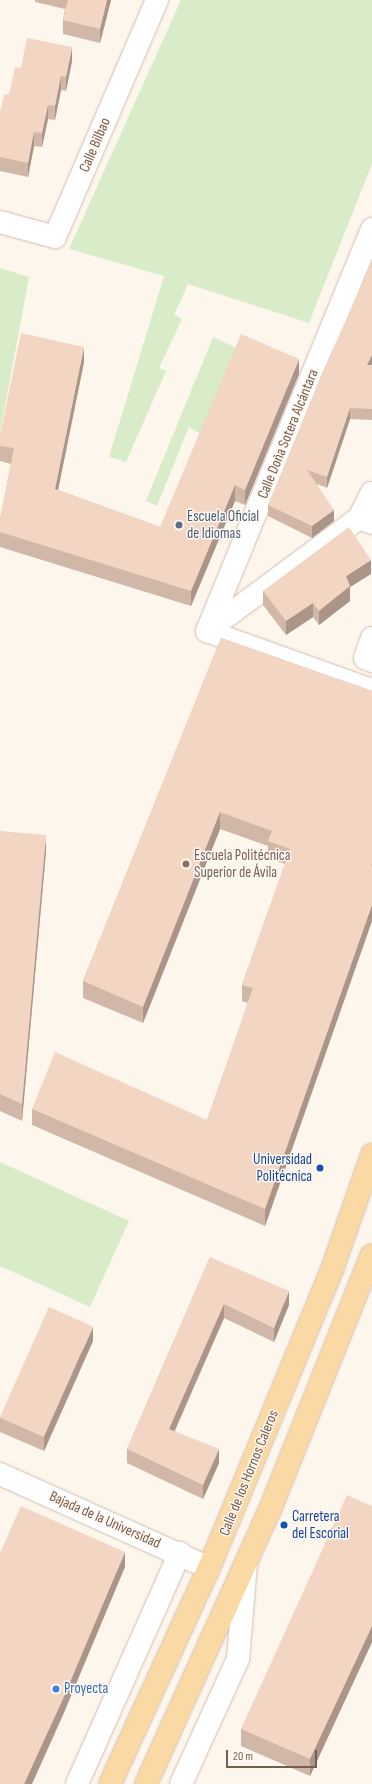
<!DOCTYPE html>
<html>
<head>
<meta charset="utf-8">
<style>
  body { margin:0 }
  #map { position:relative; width:372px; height:1784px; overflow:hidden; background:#fdf6ec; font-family:"Sofia Sans Condensed",sans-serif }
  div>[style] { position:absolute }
  .green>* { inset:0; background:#d8ecc9 }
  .roads { filter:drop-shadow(0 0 1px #d1beb0) drop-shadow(0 0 1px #d1beb0) }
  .street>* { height:22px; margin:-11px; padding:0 11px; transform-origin:11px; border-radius:11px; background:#fff }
  .primary>* { height:22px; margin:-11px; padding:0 11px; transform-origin:11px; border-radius:11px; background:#fbd9a5 }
  .wall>* { inset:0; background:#d1b7a8 }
  .shaded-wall>* { inset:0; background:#aa9588 }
  .building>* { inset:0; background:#f3d5c3; transform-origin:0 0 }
  .dots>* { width:11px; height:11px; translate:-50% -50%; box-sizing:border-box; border:2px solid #fffaf3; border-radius:50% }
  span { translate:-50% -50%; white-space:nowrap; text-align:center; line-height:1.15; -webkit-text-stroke:3px #fffaf3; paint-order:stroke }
  .street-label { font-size:15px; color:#7a5c4d }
  .service-label { font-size:15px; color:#4e5e75 }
  .left { translate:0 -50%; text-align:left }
  .education-label { font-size:15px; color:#785e54 }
  .transit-label { font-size:15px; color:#164399 }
  .right { translate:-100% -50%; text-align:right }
  .shop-label { font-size:15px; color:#366cbe }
  .scale { position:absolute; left:226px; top:1750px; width:91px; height:18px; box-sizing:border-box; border:2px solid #7a5c4d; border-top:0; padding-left:5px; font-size:12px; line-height:14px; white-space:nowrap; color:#7a5c4d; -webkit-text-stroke:3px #fffaf3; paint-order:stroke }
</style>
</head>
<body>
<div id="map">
  <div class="green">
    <i style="clip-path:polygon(181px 0,372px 0,372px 164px,309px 323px,188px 284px,174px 315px,182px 319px,159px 368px,166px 371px,126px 462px,109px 457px,164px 276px,69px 249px)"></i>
    <i style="clip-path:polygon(0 268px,29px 277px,0 434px)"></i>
    <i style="clip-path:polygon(213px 337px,241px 350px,204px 436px,189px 427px,157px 506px,146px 501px)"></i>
    <i style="clip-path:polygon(0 1162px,129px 1221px,90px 1307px,0 1266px)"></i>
  </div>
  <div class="roads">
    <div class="street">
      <i style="left:0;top:222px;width:57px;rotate:15.3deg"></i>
      <i style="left:55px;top:237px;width:258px;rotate:-66.7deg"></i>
      <i style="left:372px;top:229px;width:435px;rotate:112.3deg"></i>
      <i style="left:207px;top:631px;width:175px;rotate:19.7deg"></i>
      <i style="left:359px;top:518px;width:28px;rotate:-63deg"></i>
      <i style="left:207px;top:631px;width:189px;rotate:-36.6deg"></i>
      <i style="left:359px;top:518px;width:14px;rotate:21deg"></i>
      <i style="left:372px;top:638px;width:21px;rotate:109deg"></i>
      <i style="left:365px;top:658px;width:8px;rotate:23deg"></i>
      <i style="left:0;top:1474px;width:229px;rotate:24.2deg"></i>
      <i style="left:77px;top:1784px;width:253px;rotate:-66deg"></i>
      <i style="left:181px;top:1784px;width:137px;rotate:-65.5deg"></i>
      <i style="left:238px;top:1659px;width:95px;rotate:-85.2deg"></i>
    </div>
    <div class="primary">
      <i style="left:110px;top:1784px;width:238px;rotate:-65.4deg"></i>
      <i style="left:209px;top:1568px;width:326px;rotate:-67.6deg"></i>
      <i style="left:333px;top:1267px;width:119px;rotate:-70.8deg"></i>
      <i style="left:146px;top:1784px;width:304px;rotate:-65.7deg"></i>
      <i style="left:271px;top:1507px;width:271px;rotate:-68.2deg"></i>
    </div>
  </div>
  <div class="wall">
    <i style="clip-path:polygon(35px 0,111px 0,100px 43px,63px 34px,63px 20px,65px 9px,35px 2px)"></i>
    <i style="clip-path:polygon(72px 61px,66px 91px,61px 90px,55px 120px,48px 119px,42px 147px,34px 146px,28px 177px,0 171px,0 113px,9px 95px,21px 68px)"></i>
    <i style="clip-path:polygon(372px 262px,372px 420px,350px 419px,327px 488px,317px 484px,334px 521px,312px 538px,268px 516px,268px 505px)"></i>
    <i style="clip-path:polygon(84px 362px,58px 490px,160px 527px,299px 374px,245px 505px,235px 501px,191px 606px,0 547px,0 519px,11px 464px,0 461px,0 436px)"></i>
    <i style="clip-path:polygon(371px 574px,350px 587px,350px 601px,319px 625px,313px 617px,286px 635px,263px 605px,263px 591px)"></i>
    <i style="clip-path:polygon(221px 638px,372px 691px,372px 921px,265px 1226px,32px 1125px,32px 1109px,207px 1120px,248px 1003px,242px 1001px,242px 985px,285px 864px,268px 858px,268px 846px,220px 829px,143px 1023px,83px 998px,83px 981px)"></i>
    <i style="clip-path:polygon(0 831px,46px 851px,22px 1121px,0 1111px)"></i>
    <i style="clip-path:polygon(210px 1257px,289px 1305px,274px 1342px,224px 1318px,175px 1431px,219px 1463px,203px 1499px,127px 1463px,127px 1449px)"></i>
    <i style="clip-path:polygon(93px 1341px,44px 1451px,0 1432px,0 1418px)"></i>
    <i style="clip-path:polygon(372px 1506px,372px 1642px,310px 1776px,241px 1746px,241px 1729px)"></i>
  </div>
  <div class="shaded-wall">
    <i style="clip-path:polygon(107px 0,111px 0,100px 43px,100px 29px)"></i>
    <i style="clip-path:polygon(72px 47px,72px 61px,66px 91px,66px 77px)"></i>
    <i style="clip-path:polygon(61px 76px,61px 90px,55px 120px,55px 106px)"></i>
    <i style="clip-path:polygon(48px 105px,48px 119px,42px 147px,42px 133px)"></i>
    <i style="clip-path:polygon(34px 132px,34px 146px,28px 177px,28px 163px)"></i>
    <i style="clip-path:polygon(84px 347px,84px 362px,55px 505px,55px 489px)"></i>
    <i style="clip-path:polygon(372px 355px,372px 366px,367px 365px)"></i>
    <i style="clip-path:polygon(299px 359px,299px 374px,245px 505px,245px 490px)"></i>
    <i style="clip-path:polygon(350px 408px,350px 419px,327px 488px,327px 477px)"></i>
    <i style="clip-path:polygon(235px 485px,235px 501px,191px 606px,191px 591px)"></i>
    <i style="clip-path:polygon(334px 510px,334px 521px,312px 538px,312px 526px)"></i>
    <i style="clip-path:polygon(371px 560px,371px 574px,350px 587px,350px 601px,319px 625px,319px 611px,346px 576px)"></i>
    <i style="clip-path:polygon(313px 603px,313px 617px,286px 635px,286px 621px)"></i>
    <i style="clip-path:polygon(220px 812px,220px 829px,143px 1023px,143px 1007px)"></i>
    <i style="clip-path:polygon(46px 835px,46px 851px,22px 1121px,22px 1104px)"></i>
    <i style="clip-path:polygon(372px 905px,372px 921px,265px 1226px,265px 1209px)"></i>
    <i style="clip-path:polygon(289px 1291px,289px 1305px,274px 1342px,274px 1328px)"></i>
    <i style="clip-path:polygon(224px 1304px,224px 1318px,169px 1443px,169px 1429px)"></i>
    <i style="clip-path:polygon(93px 1327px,93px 1341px,44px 1451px,44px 1437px)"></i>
    <i style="clip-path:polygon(219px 1449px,219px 1463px,203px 1499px,203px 1485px)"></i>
    <i style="clip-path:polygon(125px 1552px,125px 1567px,63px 1715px,32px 1784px,24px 1784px)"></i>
    <i style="clip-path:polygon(372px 1626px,372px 1642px,310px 1776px,310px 1759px)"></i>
  </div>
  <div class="building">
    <i style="clip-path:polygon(68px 0,107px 0,100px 29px,63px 20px)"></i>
    <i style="clip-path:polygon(27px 38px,72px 47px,66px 77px,61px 76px,55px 106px,48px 105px,42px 133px,34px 132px,28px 163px,0 157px,0 113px,4px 94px,9px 95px,15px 67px,21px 68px)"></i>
    <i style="clip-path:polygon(372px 262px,372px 355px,367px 365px,372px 365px,372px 409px,350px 408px,327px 477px,307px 470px,334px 510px,312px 526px,268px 505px,322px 373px)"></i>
    <i style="clip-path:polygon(21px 333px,84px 347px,55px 489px,160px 527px,241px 334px,299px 359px,245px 490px,235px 485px,191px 591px,0 532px,0 519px,14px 448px,0 446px,0 436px)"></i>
    <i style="clip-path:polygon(349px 527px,371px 560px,346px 576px,350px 586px,319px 611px,313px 603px,286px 621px,263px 591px)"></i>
    <i style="clip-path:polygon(221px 638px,372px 691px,372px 863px,371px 866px,372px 866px,372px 905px,265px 1209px,32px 1109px,55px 1052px,207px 1120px,253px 988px,242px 985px,290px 849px,268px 841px,272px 831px,220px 812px,143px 1007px,83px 981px)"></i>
    <i style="clip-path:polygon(0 831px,46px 835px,22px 1104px,0 1094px)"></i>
    <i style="clip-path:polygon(210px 1257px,289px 1291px,274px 1328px,224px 1304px,169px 1429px,219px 1449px,203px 1485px,127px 1449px)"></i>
    <i style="left:49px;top:1307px;width:48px;height:121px;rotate:24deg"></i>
    <i style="clip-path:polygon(347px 1495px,372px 1506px,372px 1626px,310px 1759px,241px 1729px)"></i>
    <i style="clip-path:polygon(21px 1506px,125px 1552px,63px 1699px,24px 1784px,0 1784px,0 1672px,1px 1670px,0 1670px,0 1553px)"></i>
  </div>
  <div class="dots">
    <i style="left:179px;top:525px;background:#5c6f8a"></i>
    <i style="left:186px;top:864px;background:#8d6e63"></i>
    <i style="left:320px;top:1168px;background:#1a4fb4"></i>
    <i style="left:284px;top:1525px;background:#1a4fb4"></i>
    <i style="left:56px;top:1689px;background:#3f7fe0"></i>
  </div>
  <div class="street-label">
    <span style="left:95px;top:145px;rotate:-67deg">Calle Bilbao</span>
    <span style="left:288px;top:434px;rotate:-68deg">Calle Doña Sotera Alcántara</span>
    <span style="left:249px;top:1473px;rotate:-68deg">Calle de los Hornos Caleros</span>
    <span style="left:105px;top:1520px;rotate:24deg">Bajada de la Universidad</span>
  </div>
  <div class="service-label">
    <span class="left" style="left:187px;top:525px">Escuela Oficial<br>de Idiomas</span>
  </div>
  <div class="education-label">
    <span class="left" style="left:194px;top:864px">Escuela Politécnica<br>Superior de Ávila</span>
  </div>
  <div class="transit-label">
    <span class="right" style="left:312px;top:1168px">Universidad<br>Politécnica</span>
    <span class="left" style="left:292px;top:1525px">Carretera<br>del Escorial</span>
  </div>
  <div class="shop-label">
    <span class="left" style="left:64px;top:1689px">Proyecta</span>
  </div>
  <div class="scale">20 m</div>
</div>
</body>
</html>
